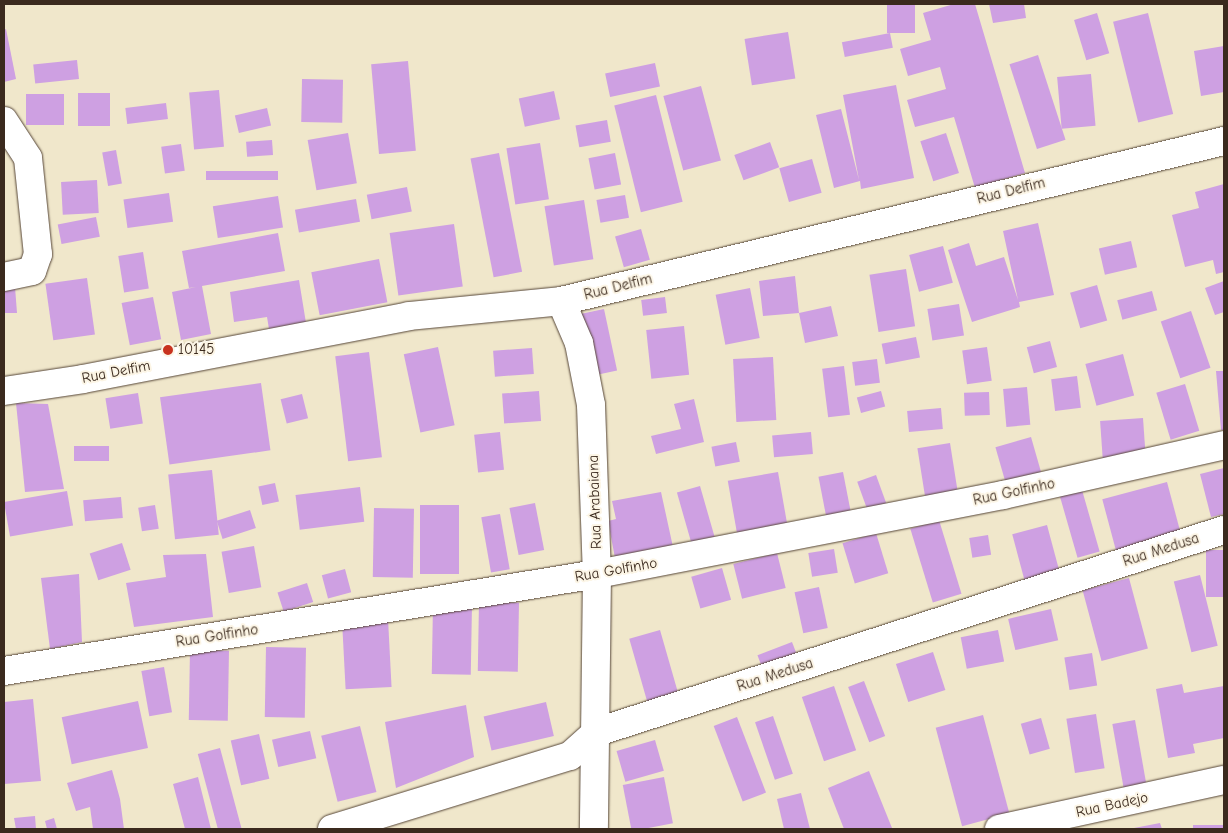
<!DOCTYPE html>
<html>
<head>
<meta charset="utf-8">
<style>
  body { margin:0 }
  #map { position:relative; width:1228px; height:833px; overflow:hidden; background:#f0e7cb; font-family:"Comic Neue",sans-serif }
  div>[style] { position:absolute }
  .building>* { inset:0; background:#cea0e2; transform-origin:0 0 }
  .roads { filter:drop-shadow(0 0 1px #564638) drop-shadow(0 0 1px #564638) }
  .minor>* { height:28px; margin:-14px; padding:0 14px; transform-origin:14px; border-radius:14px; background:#fff }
  .dots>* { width:14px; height:14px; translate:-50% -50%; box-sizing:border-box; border:2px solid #fcf5e5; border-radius:50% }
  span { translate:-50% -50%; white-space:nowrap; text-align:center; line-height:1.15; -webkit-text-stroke:4px #fcf5e5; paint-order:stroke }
  .street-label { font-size:15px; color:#3b2a1e }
  .poi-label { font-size:15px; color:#3b2a1e }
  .left { translate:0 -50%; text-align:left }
  .frame { position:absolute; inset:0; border:5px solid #3b2a1e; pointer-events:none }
</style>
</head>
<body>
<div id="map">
  <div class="building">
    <i style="left:887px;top:4px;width:28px;height:29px"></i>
    <i style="clip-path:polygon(954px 4px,975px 4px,1025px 173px,975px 188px,954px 117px,915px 127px,907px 100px,946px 89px,940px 67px,908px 76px,900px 49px,931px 40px,923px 13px)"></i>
    <i style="clip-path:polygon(989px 4px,1024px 4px,1026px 18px,993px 23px)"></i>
    <i style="left:1097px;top:13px;width:42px;height:24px;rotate:73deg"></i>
    <i style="left:1148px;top:13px;width:104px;height:36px;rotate:76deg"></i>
    <i style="clip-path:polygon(6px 29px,16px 79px,4px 82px,4px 30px)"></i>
    <i style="left:788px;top:32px;width:47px;height:44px;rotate:81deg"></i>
    <i style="left:890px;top:33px;width:15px;height:49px;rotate:79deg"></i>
    <i style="clip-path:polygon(1224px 46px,1224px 92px,1201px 96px,1194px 51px)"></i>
    <i style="left:1038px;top:55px;width:89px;height:30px;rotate:72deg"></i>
    <i style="left:77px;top:60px;width:19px;height:44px;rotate:84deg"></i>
    <i style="left:408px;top:61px;width:90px;height:37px;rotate:85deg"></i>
    <i style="left:655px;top:63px;width:24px;height:51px;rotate:78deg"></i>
    <i style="left:1091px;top:74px;width:52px;height:34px;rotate:85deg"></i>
    <i style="left:302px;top:79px;width:41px;height:43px;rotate:1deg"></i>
    <i style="clip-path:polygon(896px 85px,914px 178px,861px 189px,860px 181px,834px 188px,816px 115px,841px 109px,859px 180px,843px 95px)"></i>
    <i style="left:701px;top:86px;width:77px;height:39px;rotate:75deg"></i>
    <i style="left:219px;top:90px;width:57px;height:30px;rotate:85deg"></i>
    <i style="left:554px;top:91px;width:29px;height:36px;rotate:78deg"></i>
    <i style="left:78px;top:93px;width:32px;height:33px"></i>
    <i style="left:26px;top:94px;width:38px;height:31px"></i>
    <i style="left:656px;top:95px;width:110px;height:43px;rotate:76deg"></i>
    <i style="left:166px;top:103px;width:16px;height:41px;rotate:83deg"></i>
    <i style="left:267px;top:108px;width:18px;height:33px;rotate:77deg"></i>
    <i style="left:607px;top:120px;width:22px;height:32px;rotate:80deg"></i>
    <i style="left:348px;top:133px;width:51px;height:41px;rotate:80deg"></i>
    <i style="left:946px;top:133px;width:42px;height:27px;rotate:72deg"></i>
    <i style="left:272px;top:140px;width:15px;height:26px;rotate:86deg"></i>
    <i style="left:770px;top:142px;width:27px;height:38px;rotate:70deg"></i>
    <i style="left:540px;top:143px;width:57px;height:34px;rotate:81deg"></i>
    <i style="left:181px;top:144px;width:27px;height:20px;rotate:82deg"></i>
    <i style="left:116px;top:150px;width:34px;height:14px;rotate:80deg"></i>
    <i style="left:499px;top:153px;width:121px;height:29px;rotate:79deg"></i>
    <i style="left:615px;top:153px;width:32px;height:27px;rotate:79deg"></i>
    <i style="left:812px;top:159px;width:35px;height:34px;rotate:74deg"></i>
    <i style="left:278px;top:171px;width:9px;height:72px;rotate:90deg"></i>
    <i style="left:97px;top:180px;width:33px;height:36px;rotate:87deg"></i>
    <i style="clip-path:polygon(1224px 184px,1224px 272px,1216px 274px,1213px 260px,1185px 267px,1172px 215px,1199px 208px,1195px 192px)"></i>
    <i style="left:407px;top:187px;width:25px;height:41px;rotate:79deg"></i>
    <i style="left:169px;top:193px;width:29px;height:46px;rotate:82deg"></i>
    <i style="left:625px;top:195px;width:23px;height:29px;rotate:80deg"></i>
    <i style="left:278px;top:196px;width:32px;height:66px;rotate:81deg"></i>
    <i style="left:356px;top:199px;width:23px;height:62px;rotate:80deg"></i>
    <i style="left:584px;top:200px;width:60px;height:40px;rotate:81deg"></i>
    <i style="left:96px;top:217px;width:20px;height:39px;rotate:79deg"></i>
    <i style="clip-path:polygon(1038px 223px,1054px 295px,1019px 302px,1020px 307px,972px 322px,948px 250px,969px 243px,976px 266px,1004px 257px,1018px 300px,1003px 231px)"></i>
    <i style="left:454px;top:224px;width:63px;height:65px;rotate:82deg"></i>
    <i style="left:641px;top:229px;width:32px;height:27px;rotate:74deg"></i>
    <i style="clip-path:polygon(278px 233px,285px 271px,202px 286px,211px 334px,181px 340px,172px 292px,196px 287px,189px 288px,182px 251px)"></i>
    <i style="left:1131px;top:241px;width:27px;height:33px;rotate:77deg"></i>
    <i style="left:943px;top:246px;width:38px;height:35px;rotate:75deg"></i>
    <i style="left:143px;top:252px;width:37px;height:25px;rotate:81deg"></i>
    <i style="left:379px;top:259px;width:44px;height:69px;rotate:79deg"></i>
    <i style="left:906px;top:269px;width:58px;height:37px;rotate:81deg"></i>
    <i style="clip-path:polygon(795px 276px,799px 313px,831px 306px,838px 336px,805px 343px,799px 313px,763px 316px,759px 281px)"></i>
    <i style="left:87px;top:278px;width:57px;height:42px;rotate:82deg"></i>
    <i style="clip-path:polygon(299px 280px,306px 323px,269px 329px,267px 317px,234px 322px,230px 292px)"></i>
    <i style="clip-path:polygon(1224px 281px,1224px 312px,1215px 315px,1205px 288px)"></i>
    <i style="left:1097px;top:285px;width:37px;height:28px;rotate:74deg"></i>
    <i style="clip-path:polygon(15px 287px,17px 313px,4px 313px,4px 288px)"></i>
    <i style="left:750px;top:288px;width:51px;height:35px;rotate:79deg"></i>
    <i style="left:1152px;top:291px;width:20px;height:36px;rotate:75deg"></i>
    <i style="left:153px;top:297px;width:43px;height:32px;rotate:79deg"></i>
    <i style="left:665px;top:297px;width:16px;height:24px;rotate:83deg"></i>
    <i style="left:959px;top:304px;width:32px;height:32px;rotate:81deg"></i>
    <i style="left:604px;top:309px;width:63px;height:24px;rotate:78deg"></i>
    <i style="left:1191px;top:311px;width:60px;height:32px;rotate:71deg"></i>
    <i style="left:684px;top:326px;width:49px;height:38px;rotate:84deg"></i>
    <i style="left:916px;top:337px;width:21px;height:35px;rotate:79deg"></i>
    <i style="left:1050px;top:341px;width:27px;height:24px;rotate:75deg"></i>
    <i style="left:438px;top:347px;width:80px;height:35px;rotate:78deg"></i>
    <i style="left:987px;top:347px;width:34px;height:25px;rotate:82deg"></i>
    <i style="left:532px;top:348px;width:26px;height:39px;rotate:86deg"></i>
    <i style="left:369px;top:352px;width:106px;height:34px;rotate:83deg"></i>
    <i style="left:1123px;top:354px;width:43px;height:39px;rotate:75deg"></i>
    <i style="left:773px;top:357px;width:63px;height:40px;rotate:87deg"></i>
    <i style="left:877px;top:359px;width:24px;height:25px;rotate:83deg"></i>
    <i style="left:844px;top:366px;width:49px;height:22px;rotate:83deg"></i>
    <i style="clip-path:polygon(1216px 371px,1224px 371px,1224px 430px,1221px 430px)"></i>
    <i style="left:1077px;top:376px;width:32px;height:26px;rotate:83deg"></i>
    <i style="left:261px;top:383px;width:68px;height:102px;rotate:82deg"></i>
    <i style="left:1185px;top:384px;width:49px;height:30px;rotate:73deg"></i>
    <i style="left:1027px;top:387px;width:38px;height:24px;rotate:85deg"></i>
    <i style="left:539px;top:391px;width:30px;height:37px;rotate:86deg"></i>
    <i style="left:881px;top:391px;width:16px;height:25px;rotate:75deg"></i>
    <i style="left:989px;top:392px;width:23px;height:25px;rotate:88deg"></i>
    <i style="left:138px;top:393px;width:31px;height:33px;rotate:81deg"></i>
    <i style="left:302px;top:394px;width:25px;height:22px;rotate:76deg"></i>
    <i style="clip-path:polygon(694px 399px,704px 442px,656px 454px,651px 436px,681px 429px,674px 404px)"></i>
    <i style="clip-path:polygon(16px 403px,48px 404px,64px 489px,25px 492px)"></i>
    <i style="left:941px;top:408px;width:21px;height:34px;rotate:85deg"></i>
    <i style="left:1143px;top:418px;width:42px;height:43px;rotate:86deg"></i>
    <i style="left:500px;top:432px;width:38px;height:26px;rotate:84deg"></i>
    <i style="left:811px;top:432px;width:22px;height:39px;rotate:85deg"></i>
    <i style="left:1031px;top:437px;width:37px;height:37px;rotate:74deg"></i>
    <i style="left:736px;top:442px;width:20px;height:25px;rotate:79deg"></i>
    <i style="left:950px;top:443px;width:50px;height:33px;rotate:81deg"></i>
    <i style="left:109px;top:446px;width:15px;height:35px;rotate:90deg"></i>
    <i style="clip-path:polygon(1224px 468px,1224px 514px,1211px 517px,1200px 474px)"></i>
    <i style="left:212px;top:470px;width:65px;height:44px;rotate:84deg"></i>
    <i style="left:778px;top:472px;width:53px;height:51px;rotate:80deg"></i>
    <i style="left:843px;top:472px;width:43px;height:25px;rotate:79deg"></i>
    <i style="left:876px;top:475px;width:30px;height:20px;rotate:70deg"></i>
    <i style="left:1167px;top:482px;width:55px;height:67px;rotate:75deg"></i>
    <i style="left:275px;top:483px;width:19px;height:17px;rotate:78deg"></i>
    <i style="left:700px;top:486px;width:55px;height:24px;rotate:74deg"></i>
    <i style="left:360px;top:487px;width:35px;height:65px;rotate:83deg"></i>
    <i style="left:1082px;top:490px;width:64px;height:23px;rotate:74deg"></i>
    <i style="left:67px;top:491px;width:35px;height:64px;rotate:80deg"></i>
    <i style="clip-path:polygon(661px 492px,673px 547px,615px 558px,608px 521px,616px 519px,612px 501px)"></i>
    <i style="left:121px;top:497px;width:21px;height:38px;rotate:85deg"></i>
    <i style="left:535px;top:503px;width:48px;height:26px;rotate:79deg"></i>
    <i style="left:155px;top:505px;width:24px;height:17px;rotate:81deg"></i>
    <i style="left:420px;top:505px;width:39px;height:69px"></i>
    <i style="left:374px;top:508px;width:40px;height:69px;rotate:1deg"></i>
    <i style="left:250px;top:510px;width:19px;height:35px;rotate:72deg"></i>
    <i style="left:500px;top:514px;width:56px;height:19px;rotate:80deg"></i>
    <i style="left:939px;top:520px;width:77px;height:30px;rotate:73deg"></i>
    <i style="left:1047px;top:525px;width:49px;height:36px;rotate:75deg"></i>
    <i style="left:876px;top:533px;width:42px;height:35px;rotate:73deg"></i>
    <i style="left:988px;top:535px;width:20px;height:19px;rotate:81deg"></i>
    <i style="left:122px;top:543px;width:28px;height:34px;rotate:72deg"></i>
    <i style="left:254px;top:546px;width:42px;height:33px;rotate:80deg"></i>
    <i style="left:834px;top:549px;width:24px;height:26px;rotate:81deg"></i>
    <i style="left:1224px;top:550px;width:47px;height:18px;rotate:90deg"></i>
    <i style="left:777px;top:553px;width:36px;height:45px;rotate:76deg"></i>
    <i style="clip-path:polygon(206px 554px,213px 617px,134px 627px,126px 583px,166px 577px,163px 555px)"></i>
    <i style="left:722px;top:568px;width:33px;height:32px;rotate:74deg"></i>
    <i style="left:345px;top:569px;width:24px;height:24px;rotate:75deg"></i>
    <i style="clip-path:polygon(79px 574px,82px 642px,50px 649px,41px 578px)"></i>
    <i style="left:1200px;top:575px;width:73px;height:27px;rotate:76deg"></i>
    <i style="left:1129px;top:578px;width:73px;height:48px;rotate:75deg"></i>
    <i style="left:307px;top:583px;width:20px;height:31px;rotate:72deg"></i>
    <i style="left:819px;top:587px;width:42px;height:25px;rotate:78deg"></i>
    <i style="left:479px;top:602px;width:40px;height:69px;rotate:1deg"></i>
    <i style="left:433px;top:604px;width:39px;height:70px;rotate:1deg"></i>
    <i style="left:1051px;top:609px;width:32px;height:44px;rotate:77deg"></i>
    <i style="left:388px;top:619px;width:68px;height:46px;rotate:87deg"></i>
    <i style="left:660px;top:630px;width:68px;height:32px;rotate:74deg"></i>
    <i style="left:998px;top:630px;width:32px;height:38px;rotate:79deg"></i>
    <i style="left:792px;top:642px;width:17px;height:37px;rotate:69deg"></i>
    <i style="left:266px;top:647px;width:40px;height:70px;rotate:1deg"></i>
    <i style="left:190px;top:650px;width:39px;height:70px;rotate:1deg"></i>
    <i style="left:933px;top:652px;width:40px;height:39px;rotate:72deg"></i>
    <i style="left:1092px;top:653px;width:33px;height:28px;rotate:81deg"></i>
    <i style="left:164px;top:667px;width:46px;height:23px;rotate:80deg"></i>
    <i style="left:864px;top:681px;width:59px;height:17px;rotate:69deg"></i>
    <i style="clip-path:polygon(1182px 684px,1184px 693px,1224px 686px,1224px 738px,1193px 744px,1195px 753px,1168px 758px,1156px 689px)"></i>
    <i style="left:834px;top:686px;width:68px;height:34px;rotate:71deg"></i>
    <i style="clip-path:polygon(33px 699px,41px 781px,4px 784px,4px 702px)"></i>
    <i style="left:138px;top:701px;width:48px;height:78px;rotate:78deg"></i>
    <i style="left:546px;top:702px;width:35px;height:64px;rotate:77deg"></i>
    <i style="clip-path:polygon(466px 705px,474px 757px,396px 788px,385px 722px)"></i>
    <i style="left:1096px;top:714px;width:55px;height:30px;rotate:81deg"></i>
    <i style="left:983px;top:715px;width:102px;height:49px;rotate:75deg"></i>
    <i style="left:773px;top:716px;width:61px;height:19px;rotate:71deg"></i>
    <i style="left:737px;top:717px;width:81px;height:25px;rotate:69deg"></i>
    <i style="left:1041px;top:718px;width:32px;height:21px;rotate:74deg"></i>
    <i style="left:1135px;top:720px;width:65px;height:23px;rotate:80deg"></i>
    <i style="left:360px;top:726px;width:68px;height:40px;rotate:76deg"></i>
    <i style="left:310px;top:731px;width:28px;height:39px;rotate:77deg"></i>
    <i style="left:259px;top:734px;width:46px;height:29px;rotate:77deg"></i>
    <i style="left:655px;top:740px;width:32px;height:40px;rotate:74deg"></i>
    <i style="left:220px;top:748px;width:84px;height:23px;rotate:75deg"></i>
    <i style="clip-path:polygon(112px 770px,120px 799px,124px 829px,93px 829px,90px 807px,76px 811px,67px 783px)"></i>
    <i style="clip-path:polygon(869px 771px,892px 828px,844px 829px,828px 788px)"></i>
    <i style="clip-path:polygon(198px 777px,211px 829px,185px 829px,173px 784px)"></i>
    <i style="left:664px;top:777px;width:47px;height:42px;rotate:79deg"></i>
    <i style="clip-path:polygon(801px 793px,810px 829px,784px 829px,777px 799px)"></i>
    <i style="clip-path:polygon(35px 816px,36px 829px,16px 829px,14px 818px)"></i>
    <i style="clip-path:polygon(54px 818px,57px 829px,47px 829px,45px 821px)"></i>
    <i style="clip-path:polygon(1160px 823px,1162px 829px,1134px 829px,1134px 828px)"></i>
    <i style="left:1193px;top:825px;width:31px;height:4px"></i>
  </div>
  <div class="roads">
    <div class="minor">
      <i style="left:4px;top:121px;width:44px;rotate:57deg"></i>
      <i style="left:28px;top:158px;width:97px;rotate:84.1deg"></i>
      <i style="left:38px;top:254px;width:18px;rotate:109deg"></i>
      <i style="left:32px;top:271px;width:29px;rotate:168deg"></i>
      <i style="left:561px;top:301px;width:46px;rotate:66.8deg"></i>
      <i style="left:579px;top:343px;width:63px;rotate:79deg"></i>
      <i style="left:591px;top:405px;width:169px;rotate:88deg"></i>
      <i style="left:597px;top:574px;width:255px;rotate:90.7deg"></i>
      <i style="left:4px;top:391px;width:80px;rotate:-8.6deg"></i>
      <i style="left:83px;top:379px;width:332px;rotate:-10.9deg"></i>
      <i style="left:409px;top:316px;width:153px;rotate:-5.6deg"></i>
      <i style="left:561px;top:301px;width:682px;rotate:-13.57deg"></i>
      <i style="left:4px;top:671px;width:601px;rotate:-9.29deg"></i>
      <i style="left:597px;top:574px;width:414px;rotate:-11deg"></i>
      <i style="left:1003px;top:495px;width:227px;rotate:-12.7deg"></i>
      <i style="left:332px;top:829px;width:249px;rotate:-17.1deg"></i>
      <i style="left:570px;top:756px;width:36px;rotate:-42deg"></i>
      <i style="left:597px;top:732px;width:659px;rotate:-17.86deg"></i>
      <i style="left:999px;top:829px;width:230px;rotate:-12.3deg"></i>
    </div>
  </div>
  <div class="dots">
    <i style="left:168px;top:350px;background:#c8321e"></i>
  </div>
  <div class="street-label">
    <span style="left:1011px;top:191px;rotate:-14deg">Rua Delfim</span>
    <span style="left:618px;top:287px;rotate:-14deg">Rua Delfim</span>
    <span style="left:116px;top:372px;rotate:-11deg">Rua Delfim</span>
    <span style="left:1014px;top:492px;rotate:-12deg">Rua Golfinho</span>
    <span style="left:595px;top:502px;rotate:-92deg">Rua Arabaiana</span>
    <span style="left:1161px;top:550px;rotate:-18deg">Rua Medusa</span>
    <span style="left:616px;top:570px;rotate:-10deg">Rua Golfinho</span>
    <span style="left:217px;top:636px;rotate:-9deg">Rua Golfinho</span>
    <span style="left:775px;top:675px;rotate:-18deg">Rua Medusa</span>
    <span style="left:1112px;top:805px;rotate:-12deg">Rua Badejo</span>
  </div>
  <div class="poi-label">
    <span class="left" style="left:178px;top:350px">10145</span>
  </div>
  <div class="frame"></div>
</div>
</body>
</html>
